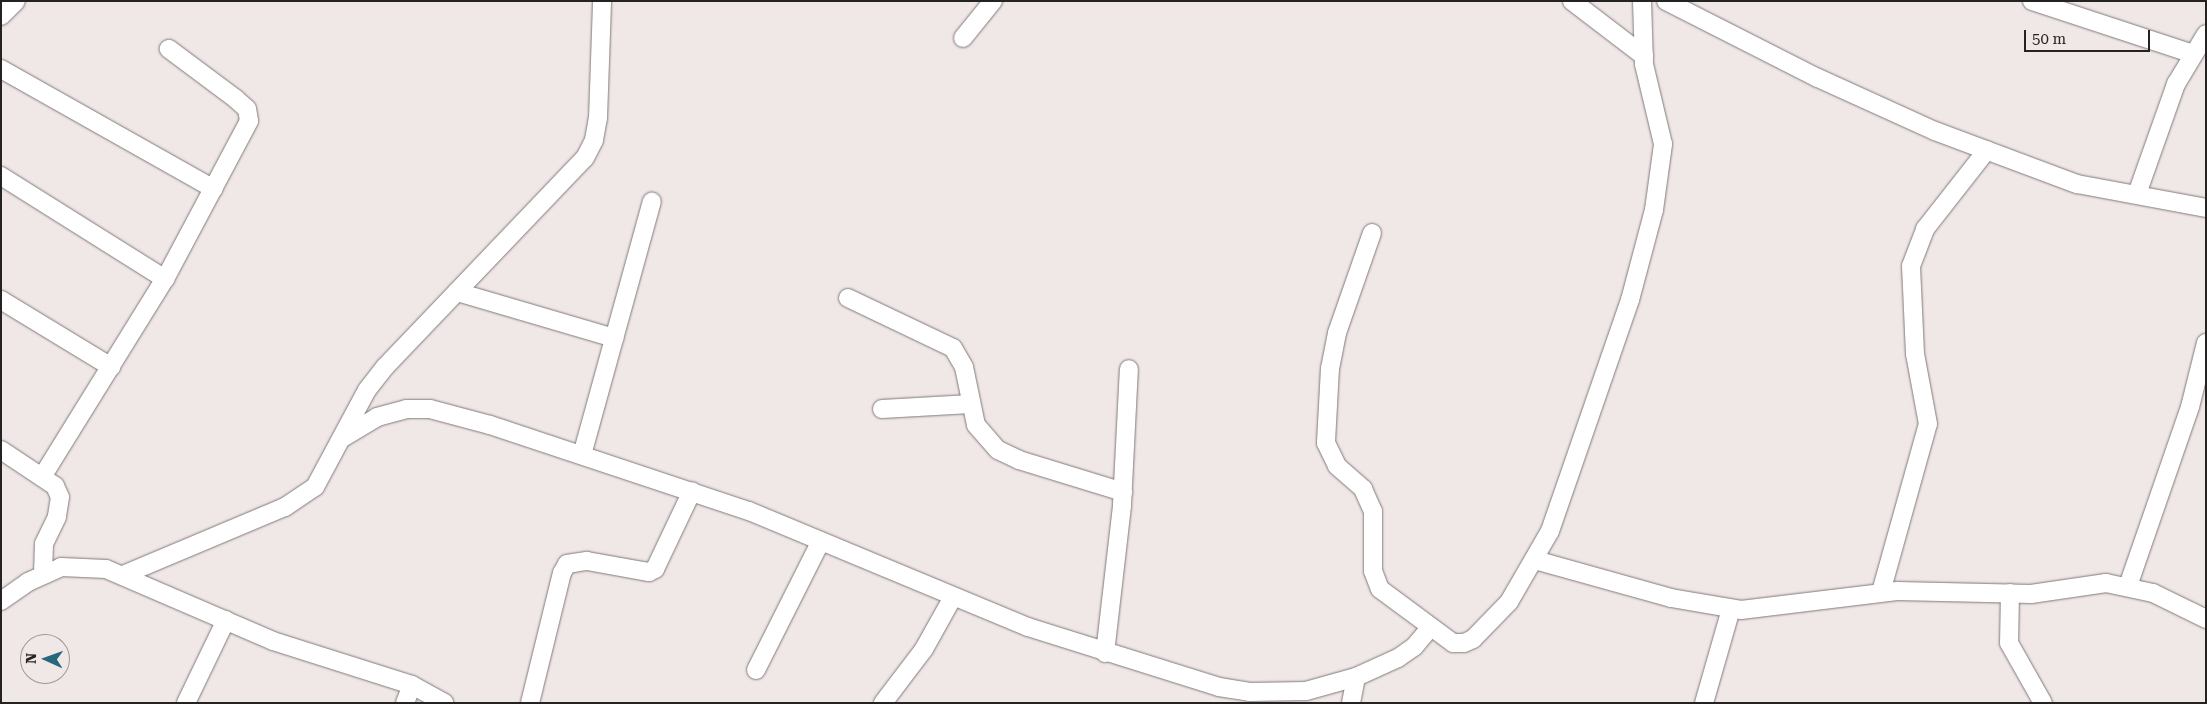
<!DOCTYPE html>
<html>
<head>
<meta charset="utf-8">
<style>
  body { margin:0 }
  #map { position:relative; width:2207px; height:704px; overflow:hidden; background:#f0e7e7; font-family:"Roboto Serif",serif }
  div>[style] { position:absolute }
  .roads { filter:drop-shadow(0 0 1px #817979) drop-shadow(0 0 1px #817979) }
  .minor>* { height:18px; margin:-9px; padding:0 9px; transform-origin:9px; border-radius:9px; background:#fff }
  span { translate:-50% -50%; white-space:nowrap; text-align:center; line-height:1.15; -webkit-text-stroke:4.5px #f0e7e7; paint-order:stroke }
  .frame { position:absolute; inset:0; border:2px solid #252222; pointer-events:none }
  .north { position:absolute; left:20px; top:634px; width:50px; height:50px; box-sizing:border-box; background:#f0e7e7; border:1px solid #9f9898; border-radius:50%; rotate:272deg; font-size:14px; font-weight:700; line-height:20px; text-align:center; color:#252222 }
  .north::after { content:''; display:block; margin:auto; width:18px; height:22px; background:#27687c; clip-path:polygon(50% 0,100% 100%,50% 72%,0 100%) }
  .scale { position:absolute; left:2024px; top:30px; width:126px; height:22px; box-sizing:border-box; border:2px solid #252222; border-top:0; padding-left:6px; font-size:15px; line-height:18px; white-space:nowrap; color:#252222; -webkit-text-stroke:4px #f0e7e7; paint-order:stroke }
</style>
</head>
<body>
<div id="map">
  <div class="roads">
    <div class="minor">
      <i style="left:1572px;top:1px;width:91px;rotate:37.4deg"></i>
      <i style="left:1666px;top:1px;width:170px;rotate:26.9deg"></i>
      <i style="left:1818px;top:78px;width:128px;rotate:24.4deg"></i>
      <i style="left:1935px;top:131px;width:152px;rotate:20.5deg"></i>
      <i style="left:2077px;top:184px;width:131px;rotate:10.5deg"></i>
      <i style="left:2032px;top:1px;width:169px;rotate:18.2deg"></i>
      <i style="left:1px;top:16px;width:21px;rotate:-45deg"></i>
      <i style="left:963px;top:38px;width:48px;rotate:-51deg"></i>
      <i style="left:1px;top:69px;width:244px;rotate:29.4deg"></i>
      <i style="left:1px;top:176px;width:194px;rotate:32.1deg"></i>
      <i style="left:2137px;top:194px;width:117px;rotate:-70.5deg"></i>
      <i style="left:2176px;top:84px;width:58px;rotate:-59deg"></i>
      <i style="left:1372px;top:233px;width:106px;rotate:109.3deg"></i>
      <i style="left:1337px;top:333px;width:36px;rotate:101deg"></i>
      <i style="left:1330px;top:368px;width:75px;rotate:93.1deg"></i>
      <i style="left:1326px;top:443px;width:25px;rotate:64deg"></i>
      <i style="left:1337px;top:466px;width:35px;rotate:41deg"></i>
      <i style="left:1363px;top:489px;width:24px;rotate:66deg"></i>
      <i style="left:1373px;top:511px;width:60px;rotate:90deg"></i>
      <i style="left:1373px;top:571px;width:19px;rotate:69deg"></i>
      <i style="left:1380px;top:589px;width:91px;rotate:36.5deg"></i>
      <i style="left:1453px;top:643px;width:11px"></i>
      <i style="left:1464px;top:643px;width:10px;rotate:-24deg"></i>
      <i style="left:1473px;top:639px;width:52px;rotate:-45.8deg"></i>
      <i style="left:1509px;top:602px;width:82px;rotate:-60deg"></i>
      <i style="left:1550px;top:531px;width:244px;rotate:-70.9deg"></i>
      <i style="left:1630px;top:300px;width:93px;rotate:-75.1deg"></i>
      <i style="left:1654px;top:210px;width:67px;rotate:-82.2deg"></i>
      <i style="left:1663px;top:144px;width:82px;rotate:-103.4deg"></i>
      <i style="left:1644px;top:64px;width:63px;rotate:-91.8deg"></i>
      <i style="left:457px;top:292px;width:164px;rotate:16.3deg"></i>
      <i style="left:848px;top:298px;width:116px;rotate:25.5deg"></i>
      <i style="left:953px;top:348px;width:22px;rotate:60deg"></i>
      <i style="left:964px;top:367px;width:59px;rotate:78.3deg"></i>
      <i style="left:976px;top:425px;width:33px;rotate:49deg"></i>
      <i style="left:998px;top:450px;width:23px;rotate:25deg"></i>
      <i style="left:1019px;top:460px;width:109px;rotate:17.1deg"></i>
      <i style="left:1px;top:300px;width:129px;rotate:31.3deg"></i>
      <i style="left:882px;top:409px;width:89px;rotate:-3.2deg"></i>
      <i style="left:344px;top:437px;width:39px;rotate:-31deg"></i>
      <i style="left:377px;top:417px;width:30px;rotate:-15deg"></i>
      <i style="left:406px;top:409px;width:24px"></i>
      <i style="left:430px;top:409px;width:62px;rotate:14.9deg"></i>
      <i style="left:490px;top:425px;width:273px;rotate:18.4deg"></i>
      <i style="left:749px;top:511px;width:302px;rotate:22.6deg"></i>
      <i style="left:1028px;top:627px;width:200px;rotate:17.4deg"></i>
      <i style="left:1219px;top:687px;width:31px;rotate:9deg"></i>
      <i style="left:1250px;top:692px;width:56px;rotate:-1deg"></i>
      <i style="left:1306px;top:691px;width:52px;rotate:-15.6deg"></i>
      <i style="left:1356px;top:677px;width:46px;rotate:-24.3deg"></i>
      <i style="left:1398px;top:658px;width:19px;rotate:-35deg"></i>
      <i style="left:1414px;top:647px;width:26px;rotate:-50deg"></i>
      <i style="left:1px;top:450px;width:65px;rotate:33.7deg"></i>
      <i style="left:55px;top:486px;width:12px;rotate:66deg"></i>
      <i style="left:60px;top:497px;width:20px;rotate:99deg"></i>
      <i style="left:57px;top:517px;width:30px;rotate:116deg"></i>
      <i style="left:44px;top:544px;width:29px;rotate:92deg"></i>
      <i style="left:582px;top:455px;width:263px;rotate:-74.6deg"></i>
      <i style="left:42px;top:477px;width:233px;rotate:-58.2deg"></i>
      <i style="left:165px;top:279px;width:179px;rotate:-62deg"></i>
      <i style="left:249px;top:121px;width:12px;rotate:-99deg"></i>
      <i style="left:247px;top:109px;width:15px;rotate:-138deg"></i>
      <i style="left:236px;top:99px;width:84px;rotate:-143.3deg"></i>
      <i style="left:1535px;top:560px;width:141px;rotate:15.6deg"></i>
      <i style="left:1671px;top:598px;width:71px;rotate:9.7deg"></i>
      <i style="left:1741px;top:610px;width:157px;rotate:-6.9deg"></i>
      <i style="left:1897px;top:591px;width:134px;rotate:1.3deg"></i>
      <i style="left:2031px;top:594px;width:76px;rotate:-8.3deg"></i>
      <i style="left:2106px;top:583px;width:48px;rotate:12deg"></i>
      <i style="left:2153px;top:593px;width:59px;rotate:26.1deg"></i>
      <i style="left:123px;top:575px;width:176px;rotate:-22.8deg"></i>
      <i style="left:285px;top:507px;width:36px;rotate:-34deg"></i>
      <i style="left:315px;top:487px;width:110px;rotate:-61.8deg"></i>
      <i style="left:367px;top:390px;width:29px;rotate:-52deg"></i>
      <i style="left:385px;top:367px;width:289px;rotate:-46.3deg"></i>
      <i style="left:585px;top:158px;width:20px;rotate:-63deg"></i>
      <i style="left:594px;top:140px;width:22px;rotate:-80deg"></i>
      <i style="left:598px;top:118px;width:117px;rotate:-88deg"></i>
      <i style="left:2128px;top:586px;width:189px;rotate:-70.9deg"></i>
      <i style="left:2190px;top:407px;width:66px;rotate:-76deg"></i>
      <i style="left:1881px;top:592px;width:174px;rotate:-74.4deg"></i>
      <i style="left:1928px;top:424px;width:71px;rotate:-100.5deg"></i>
      <i style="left:1915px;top:354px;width:88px;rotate:-92.6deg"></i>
      <i style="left:1911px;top:266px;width:40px;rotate:-69deg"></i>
      <i style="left:1925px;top:229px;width:100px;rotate:-51.9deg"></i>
      <i style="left:2010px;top:593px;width:50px;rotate:91.1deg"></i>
      <i style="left:2009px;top:643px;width:69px;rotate:60.5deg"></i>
      <i style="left:1px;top:601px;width:33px;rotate:-35deg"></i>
      <i style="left:28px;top:582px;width:36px;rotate:-24deg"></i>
      <i style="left:61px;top:567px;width:45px;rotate:2.5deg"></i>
      <i style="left:106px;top:569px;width:182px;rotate:23.3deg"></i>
      <i style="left:273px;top:641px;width:146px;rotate:17.6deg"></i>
      <i style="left:412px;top:685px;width:37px;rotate:29deg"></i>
      <i style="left:1105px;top:653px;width:149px;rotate:-83.4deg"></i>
      <i style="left:1122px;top:505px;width:136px;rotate:-87.1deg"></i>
      <i style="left:756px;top:670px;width:144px;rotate:-63.3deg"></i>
      <i style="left:186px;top:703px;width:92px;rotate:-64.3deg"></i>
      <i style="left:405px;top:703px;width:19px;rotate:-69deg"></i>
      <i style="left:530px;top:703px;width:134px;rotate:-76.2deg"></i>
      <i style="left:562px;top:573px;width:10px;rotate:-61deg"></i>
      <i style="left:567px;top:564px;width:20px;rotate:-9deg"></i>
      <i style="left:587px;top:561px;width:63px;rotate:10.1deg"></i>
      <i style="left:649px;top:572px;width:7px;rotate:-27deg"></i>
      <i style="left:655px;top:569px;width:86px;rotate:-64.6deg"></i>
      <i style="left:883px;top:703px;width:68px;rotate:-52.8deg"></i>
      <i style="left:924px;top:649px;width:60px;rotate:-60.9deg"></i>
      <i style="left:1351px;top:703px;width:26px;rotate:-79deg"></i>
      <i style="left:1704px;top:703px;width:98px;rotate:-74deg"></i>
    </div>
  </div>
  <div class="frame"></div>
  <div class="north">N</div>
  <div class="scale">50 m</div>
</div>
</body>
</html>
